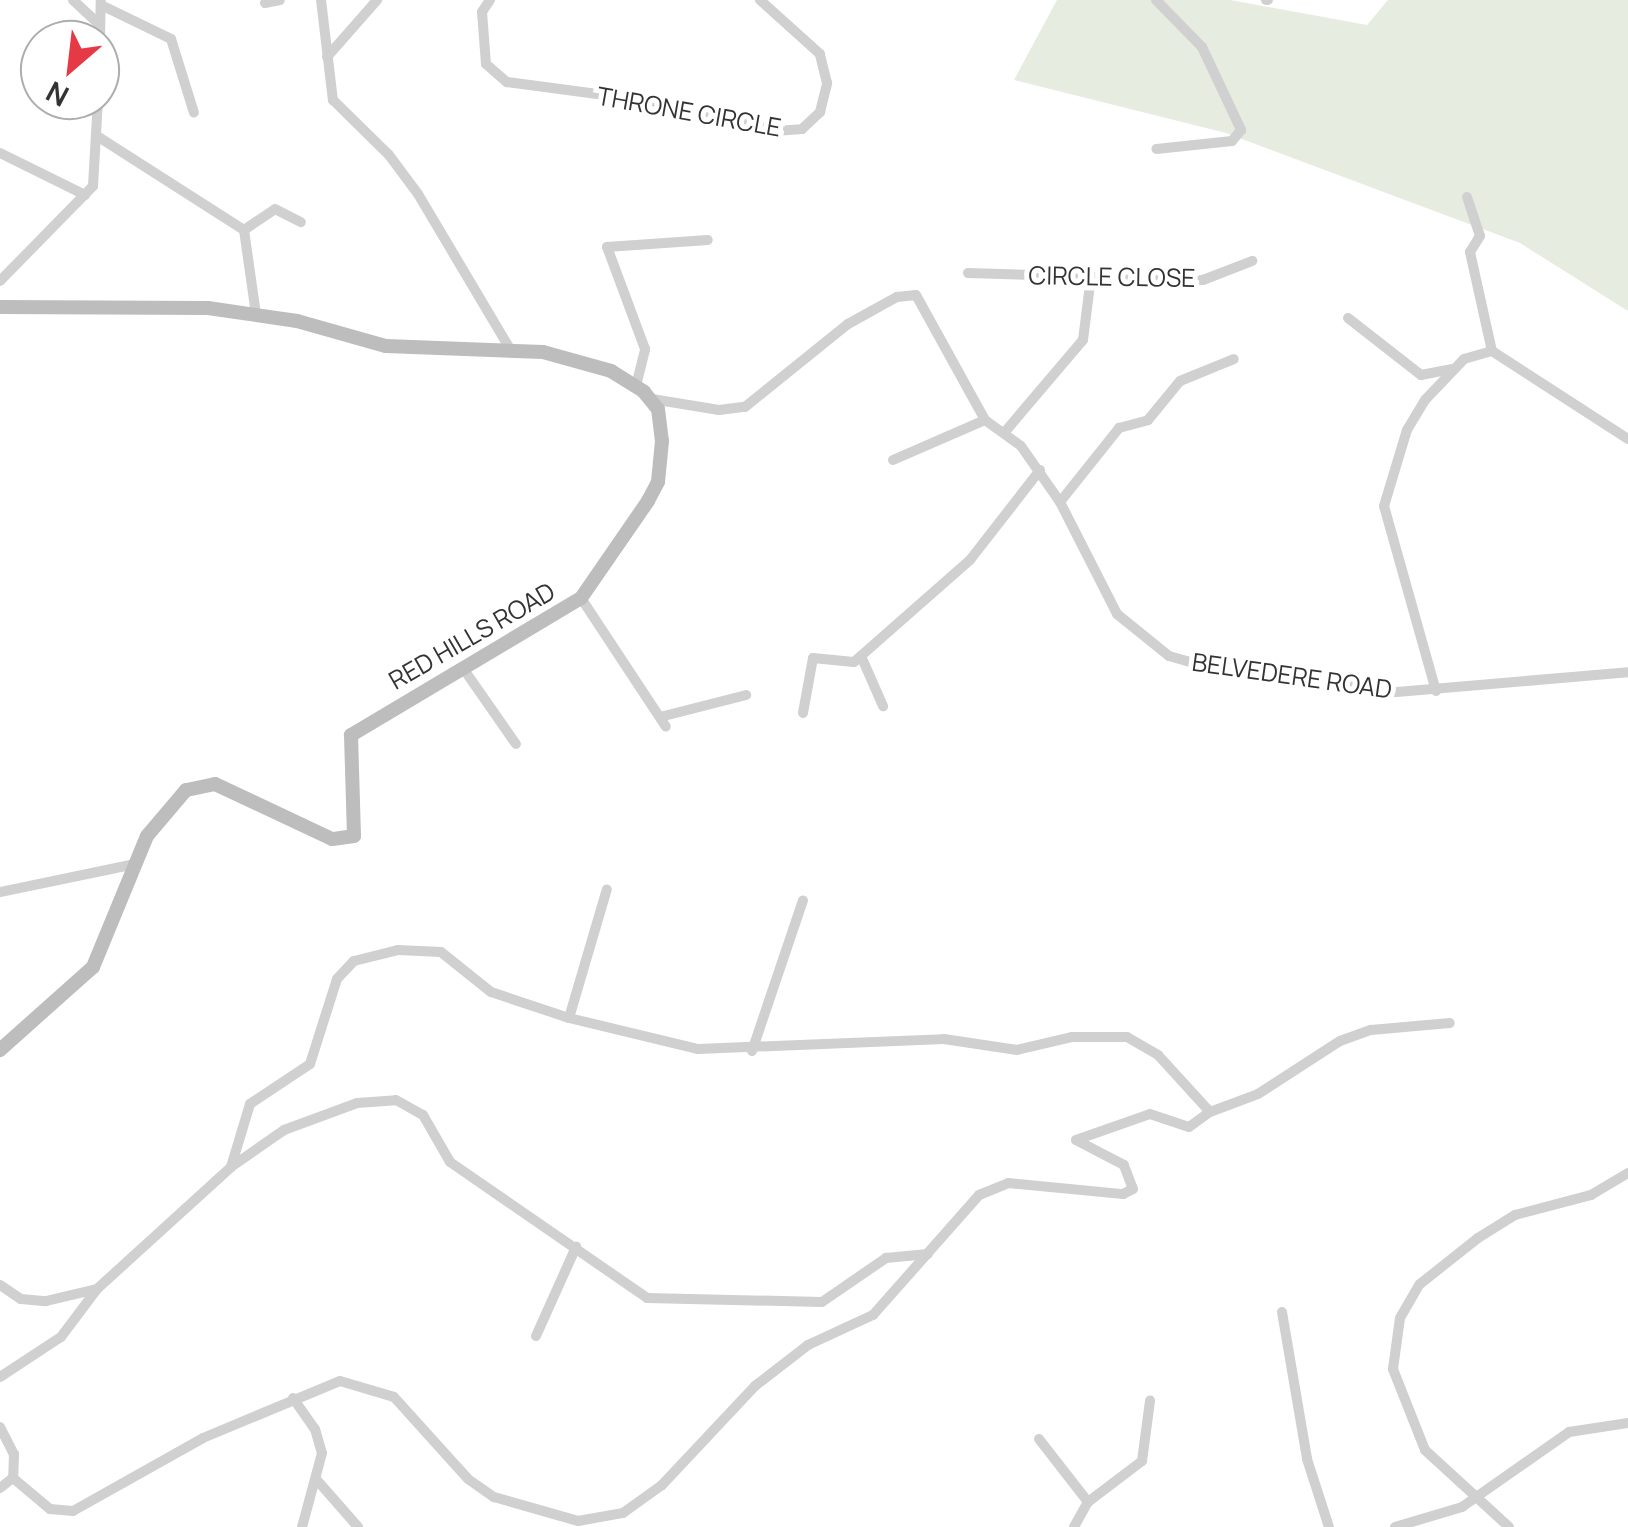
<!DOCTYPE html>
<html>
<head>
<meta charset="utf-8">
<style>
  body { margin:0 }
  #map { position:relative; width:1628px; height:1527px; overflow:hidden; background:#fff; font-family:Manrope,sans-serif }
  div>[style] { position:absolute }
  .green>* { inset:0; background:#e6ecdf }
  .minor>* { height:10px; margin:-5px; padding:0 5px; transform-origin:5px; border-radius:5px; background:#d0d0d0 }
  .secondary>* { height:14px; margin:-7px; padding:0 7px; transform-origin:7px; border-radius:7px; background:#bdbdbd }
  span { translate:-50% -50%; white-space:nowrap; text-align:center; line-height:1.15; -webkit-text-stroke:10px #fff; paint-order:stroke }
  .street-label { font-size:25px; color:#333 }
  .north { position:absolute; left:20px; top:20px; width:100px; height:100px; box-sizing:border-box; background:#fff; border:2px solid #adadad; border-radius:50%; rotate:208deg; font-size:28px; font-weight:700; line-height:40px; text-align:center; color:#333 }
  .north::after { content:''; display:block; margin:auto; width:35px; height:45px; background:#e63946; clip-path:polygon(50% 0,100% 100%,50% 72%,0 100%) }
</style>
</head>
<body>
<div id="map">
  <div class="green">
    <i style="clip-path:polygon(1057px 0,1230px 0,1367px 25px,1388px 0,1628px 0,1628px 311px,1520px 243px,1226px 133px,1014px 80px)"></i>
  </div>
  <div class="minor">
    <i style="left:73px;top:0;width:37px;rotate:43deg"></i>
    <i style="left:321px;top:0;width:101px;rotate:83.2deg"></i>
    <i style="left:333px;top:100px;width:78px;rotate:44.5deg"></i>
    <i style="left:389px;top:155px;width:49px;rotate:53.4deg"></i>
    <i style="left:418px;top:194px;width:178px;rotate:59.3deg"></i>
    <i style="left:490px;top:0;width:14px;rotate:124deg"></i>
    <i style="left:482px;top:12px;width:52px;rotate:85.6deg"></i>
    <i style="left:486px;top:64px;width:28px;rotate:41deg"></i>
    <i style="left:507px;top:82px;width:165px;rotate:7.6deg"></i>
    <i style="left:671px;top:104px;width:107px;rotate:14.6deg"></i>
    <i style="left:775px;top:131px;width:27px;rotate:-4deg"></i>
    <i style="left:802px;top:129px;width:25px;rotate:-43deg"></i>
    <i style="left:820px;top:112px;width:30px;rotate:-76deg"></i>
    <i style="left:827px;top:83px;width:30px;rotate:-104deg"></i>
    <i style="left:820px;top:54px;width:81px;rotate:-138deg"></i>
    <i style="left:1156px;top:0;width:66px;rotate:45.6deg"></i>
    <i style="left:1202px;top:47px;width:92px;rotate:64.8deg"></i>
    <i style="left:1241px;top:130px;width:14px;rotate:129deg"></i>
    <i style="left:1232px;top:141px;width:76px;rotate:174deg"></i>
    <i style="left:1266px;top:0;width:2px"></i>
    <i style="left:265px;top:3px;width:15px;rotate:-11deg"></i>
    <i style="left:101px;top:5px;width:78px;rotate:25.9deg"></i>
    <i style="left:171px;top:39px;width:77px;rotate:72.7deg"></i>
    <i style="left:100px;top:40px;width:39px;rotate:-89deg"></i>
    <i style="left:327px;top:57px;width:76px;rotate:-48.7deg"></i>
    <i style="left:97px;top:136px;width:174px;rotate:32.6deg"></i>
    <i style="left:244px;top:230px;width:85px;rotate:81.9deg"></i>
    <i style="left:0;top:153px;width:95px;rotate:26.3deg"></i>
    <i style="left:1467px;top:197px;width:41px;rotate:71.6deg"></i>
    <i style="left:1480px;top:236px;width:19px;rotate:122deg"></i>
    <i style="left:1470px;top:252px;width:101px;rotate:77.5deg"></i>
    <i style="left:244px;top:230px;width:37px;rotate:-34deg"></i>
    <i style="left:275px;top:209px;width:29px;rotate:27deg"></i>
    <i style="left:968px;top:273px;width:235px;rotate:1.7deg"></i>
    <i style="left:1203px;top:280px;width:53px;rotate:-21.2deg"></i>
    <i style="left:0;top:281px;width:133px;rotate:-45.6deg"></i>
    <i style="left:93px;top:186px;width:86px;rotate:-86.7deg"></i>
    <i style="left:1348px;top:318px;width:93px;rotate:38deg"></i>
    <i style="left:1421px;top:375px;width:32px;rotate:-11deg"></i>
    <i style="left:636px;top:386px;width:38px;rotate:-76deg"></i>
    <i style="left:645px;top:349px;width:109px;rotate:-110.4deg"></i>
    <i style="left:607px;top:247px;width:101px;rotate:-4deg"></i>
    <i style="left:652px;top:399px;width:68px;rotate:9.3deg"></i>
    <i style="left:719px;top:410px;width:26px;rotate:-7deg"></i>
    <i style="left:745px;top:407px;width:132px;rotate:-38.9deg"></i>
    <i style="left:848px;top:324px;width:56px;rotate:-28.9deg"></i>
    <i style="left:897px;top:297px;width:19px;rotate:-6deg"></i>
    <i style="left:916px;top:295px;width:143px;rotate:61.1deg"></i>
    <i style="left:985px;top:420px;width:44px;rotate:35.8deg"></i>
    <i style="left:1021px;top:446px;width:68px;rotate:55.1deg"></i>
    <i style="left:1060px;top:502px;width:126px;rotate:63deg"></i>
    <i style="left:1117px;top:614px;width:67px;rotate:38.9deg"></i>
    <i style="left:1169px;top:656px;width:48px;rotate:15.8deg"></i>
    <i style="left:1215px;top:669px;width:183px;rotate:7.2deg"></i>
    <i style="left:1397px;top:692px;width:232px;rotate:-4.9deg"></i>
    <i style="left:1004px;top:433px;width:122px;rotate:-49.7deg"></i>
    <i style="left:1083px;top:340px;width:64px;rotate:-82.8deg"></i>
    <i style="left:893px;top:460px;width:100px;rotate:-23.5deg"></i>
    <i style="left:1060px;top:502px;width:95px;rotate:-51.4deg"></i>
    <i style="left:1119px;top:428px;width:30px;rotate:-15deg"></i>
    <i style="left:1148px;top:420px;width:50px;rotate:-50.6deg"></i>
    <i style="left:1180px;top:381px;width:58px;rotate:-22.2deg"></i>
    <i style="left:581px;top:598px;width:154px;rotate:56.6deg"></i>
    <i style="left:861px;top:656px;width:55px;rotate:66.3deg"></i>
    <i style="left:465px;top:671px;width:89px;rotate:55.1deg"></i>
    <i style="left:1436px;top:691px;width:192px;rotate:-105.7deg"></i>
    <i style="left:1384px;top:506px;width:79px;rotate:-73.2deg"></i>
    <i style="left:1407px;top:430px;width:35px;rotate:-59deg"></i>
    <i style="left:1425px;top:400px;width:57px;rotate:-46.4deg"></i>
    <i style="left:1464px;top:359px;width:29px;rotate:-16deg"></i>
    <i style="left:1492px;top:351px;width:162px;rotate:32.9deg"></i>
    <i style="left:803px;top:713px;width:56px;rotate:-79.7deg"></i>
    <i style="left:813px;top:658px;width:41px;rotate:5.6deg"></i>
    <i style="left:854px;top:662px;width:154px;rotate:-41.3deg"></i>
    <i style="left:970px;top:560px;width:114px;rotate:-52.1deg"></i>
    <i style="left:660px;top:717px;width:89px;rotate:-14.3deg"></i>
    <i style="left:0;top:892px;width:138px;rotate:-11.7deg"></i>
    <i style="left:569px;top:1018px;width:134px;rotate:-73.6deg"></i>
    <i style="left:752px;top:1051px;width:159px;rotate:-71.3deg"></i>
    <i style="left:231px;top:1167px;width:66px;rotate:-73.2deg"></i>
    <i style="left:250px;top:1104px;width:72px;rotate:-33.7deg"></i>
    <i style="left:310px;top:1064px;width:89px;rotate:-72.4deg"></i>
    <i style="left:337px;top:979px;width:25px;rotate:-47deg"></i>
    <i style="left:354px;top:961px;width:45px;rotate:-14deg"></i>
    <i style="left:398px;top:950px;width:43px;rotate:2.7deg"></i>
    <i style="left:441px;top:952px;width:64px;rotate:38.7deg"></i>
    <i style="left:491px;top:992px;width:82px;rotate:18.4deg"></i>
    <i style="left:569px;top:1018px;width:133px;rotate:13.5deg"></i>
    <i style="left:698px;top:1049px;width:246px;rotate:-2.3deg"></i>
    <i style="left:944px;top:1039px;width:74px;rotate:8.6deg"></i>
    <i style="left:1017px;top:1050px;width:57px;rotate:-13.3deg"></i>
    <i style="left:1072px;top:1037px;width:55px"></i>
    <i style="left:1127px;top:1037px;width:36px;rotate:30deg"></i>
    <i style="left:1158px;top:1055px;width:77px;rotate:47.6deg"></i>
    <i style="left:1210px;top:1112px;width:51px;rotate:-20.6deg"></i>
    <i style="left:1258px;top:1094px;width:98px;rotate:-32.9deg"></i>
    <i style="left:1340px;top:1041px;width:33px;rotate:-20deg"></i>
    <i style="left:1371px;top:1030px;width:79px;rotate:-5.1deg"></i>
    <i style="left:0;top:1285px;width:25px;rotate:34deg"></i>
    <i style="left:21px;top:1299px;width:25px;rotate:5deg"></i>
    <i style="left:46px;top:1301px;width:52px;rotate:-13.2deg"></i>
    <i style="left:97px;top:1289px;width:181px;rotate:-42.3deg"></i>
    <i style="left:231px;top:1167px;width:65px;rotate:-34.9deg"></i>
    <i style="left:284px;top:1130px;width:78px;rotate:-20.3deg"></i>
    <i style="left:357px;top:1103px;width:39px;rotate:-4deg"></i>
    <i style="left:396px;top:1100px;width:31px;rotate:29deg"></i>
    <i style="left:423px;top:1115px;width:54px;rotate:60.1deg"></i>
    <i style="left:450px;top:1162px;width:239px;rotate:34.6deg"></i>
    <i style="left:647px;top:1298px;width:175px;rotate:1.3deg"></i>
    <i style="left:822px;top:1302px;width:78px;rotate:-34.5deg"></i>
    <i style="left:886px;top:1258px;width:42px;rotate:-5.4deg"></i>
    <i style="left:1282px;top:1312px;width:149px;rotate:80.3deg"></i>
    <i style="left:1307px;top:1459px;width:71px;rotate:72.1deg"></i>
    <i style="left:536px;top:1336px;width:98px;rotate:-65.8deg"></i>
    <i style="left:0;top:1377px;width:73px;rotate:-33.3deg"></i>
    <i style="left:61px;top:1337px;width:60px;rotate:-53.1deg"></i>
    <i style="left:293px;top:1398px;width:38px;rotate:55deg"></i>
    <i style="left:315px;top:1429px;width:25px;rotate:74deg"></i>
    <i style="left:322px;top:1453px;width:77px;rotate:105.1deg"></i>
    <i style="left:0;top:1427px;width:30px;rotate:63deg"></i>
    <i style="left:14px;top:1454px;width:24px;rotate:92deg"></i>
    <i style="left:1039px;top:1439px;width:80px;rotate:52.1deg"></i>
    <i style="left:13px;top:1478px;width:48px;rotate:40deg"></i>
    <i style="left:50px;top:1509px;width:23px;rotate:5deg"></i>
    <i style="left:73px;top:1511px;width:149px;rotate:-29.3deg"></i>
    <i style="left:203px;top:1438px;width:148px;rotate:-22.6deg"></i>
    <i style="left:340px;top:1381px;width:56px;rotate:16.5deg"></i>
    <i style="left:394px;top:1397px;width:110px;rotate:47.9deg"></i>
    <i style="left:468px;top:1479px;width:32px;rotate:35deg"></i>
    <i style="left:494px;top:1497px;width:87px;rotate:15.9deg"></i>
    <i style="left:578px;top:1521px;width:46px;rotate:-10.1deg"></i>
    <i style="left:623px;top:1513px;width:48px;rotate:-35.7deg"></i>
    <i style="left:662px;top:1485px;width:136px;rotate:-46.8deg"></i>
    <i style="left:755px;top:1386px;width:67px;rotate:-37.7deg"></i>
    <i style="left:808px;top:1345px;width:72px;rotate:-24.8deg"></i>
    <i style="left:873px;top:1315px;width:160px;rotate:-48.5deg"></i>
    <i style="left:979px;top:1195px;width:31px;rotate:-22deg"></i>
    <i style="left:1008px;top:1183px;width:116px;rotate:5.5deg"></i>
    <i style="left:1123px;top:1194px;width:11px;rotate:-27deg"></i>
    <i style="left:1133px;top:1189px;width:26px;rotate:-111deg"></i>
    <i style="left:1124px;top:1165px;width:54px;rotate:-152.5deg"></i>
    <i style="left:1076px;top:1140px;width:78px;rotate:-19.4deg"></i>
    <i style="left:1150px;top:1114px;width:41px;rotate:18.4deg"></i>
    <i style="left:1189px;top:1127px;width:26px;rotate:-36deg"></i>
    <i style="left:316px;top:1479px;width:64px;rotate:48.8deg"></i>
    <i style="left:0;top:1488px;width:16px;rotate:-38deg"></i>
    <i style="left:1074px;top:1527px;width:29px;rotate:-61deg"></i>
    <i style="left:1088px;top:1502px;width:68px;rotate:-37.2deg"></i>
    <i style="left:1142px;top:1461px;width:61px;rotate:-82.4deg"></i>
    <i style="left:1395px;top:1527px;width:70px;rotate:-16.6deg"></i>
    <i style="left:1462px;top:1507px;width:131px;rotate:-35deg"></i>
    <i style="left:1569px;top:1432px;width:60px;rotate:-8.7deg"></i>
    <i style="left:1509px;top:1527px;width:114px;rotate:-137.5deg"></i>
    <i style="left:1425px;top:1450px;width:87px;rotate:-111.6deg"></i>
    <i style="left:1393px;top:1369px;width:51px;rotate:-82.2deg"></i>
    <i style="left:1400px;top:1318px;width:39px;rotate:-60deg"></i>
    <i style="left:1420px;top:1284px;width:74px;rotate:-38.4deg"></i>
    <i style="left:1478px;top:1238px;width:44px;rotate:-31.9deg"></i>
    <i style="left:1515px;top:1215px;width:79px;rotate:-14.7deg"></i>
    <i style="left:1591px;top:1195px;width:43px;rotate:-30.7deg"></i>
  </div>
  <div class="secondary">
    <i style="left:0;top:307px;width:208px;rotate:0.3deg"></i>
    <i style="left:208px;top:308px;width:90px;rotate:8.3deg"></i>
    <i style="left:297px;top:321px;width:92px;rotate:15.7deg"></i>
    <i style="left:386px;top:346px;width:157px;rotate:2.2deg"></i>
    <i style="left:543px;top:352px;width:71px;rotate:15.6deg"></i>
    <i style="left:611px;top:371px;width:39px;rotate:32deg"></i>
    <i style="left:644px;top:392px;width:22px;rotate:51deg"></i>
    <i style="left:658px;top:409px;width:32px;rotate:83deg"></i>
    <i style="left:662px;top:441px;width:41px;rotate:95.6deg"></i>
    <i style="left:658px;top:482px;width:21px;rotate:118deg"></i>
    <i style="left:648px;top:501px;width:118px;rotate:124.6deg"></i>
    <i style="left:581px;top:598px;width:268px;rotate:149.2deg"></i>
    <i style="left:351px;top:735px;width:101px;rotate:88.3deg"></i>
    <i style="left:354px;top:836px;width:22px;rotate:172deg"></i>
    <i style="left:332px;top:839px;width:129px;rotate:-154.8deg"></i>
    <i style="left:215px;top:784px;width:30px;rotate:168deg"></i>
    <i style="left:186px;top:790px;width:60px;rotate:130.3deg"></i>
    <i style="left:147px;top:836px;width:142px;rotate:112.4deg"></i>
    <i style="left:93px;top:967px;width:125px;rotate:138.3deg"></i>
  </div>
  <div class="street-label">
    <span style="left:689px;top:112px;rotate:10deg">THRONE CIRCLE</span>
    <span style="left:1112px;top:277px;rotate:1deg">CIRCLE CLOSE</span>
    <span style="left:472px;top:636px;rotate:-30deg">RED HILLS ROAD</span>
    <span style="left:1292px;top:676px;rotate:8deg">BELVEDERE ROAD</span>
  </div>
  <div class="north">N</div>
</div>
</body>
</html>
